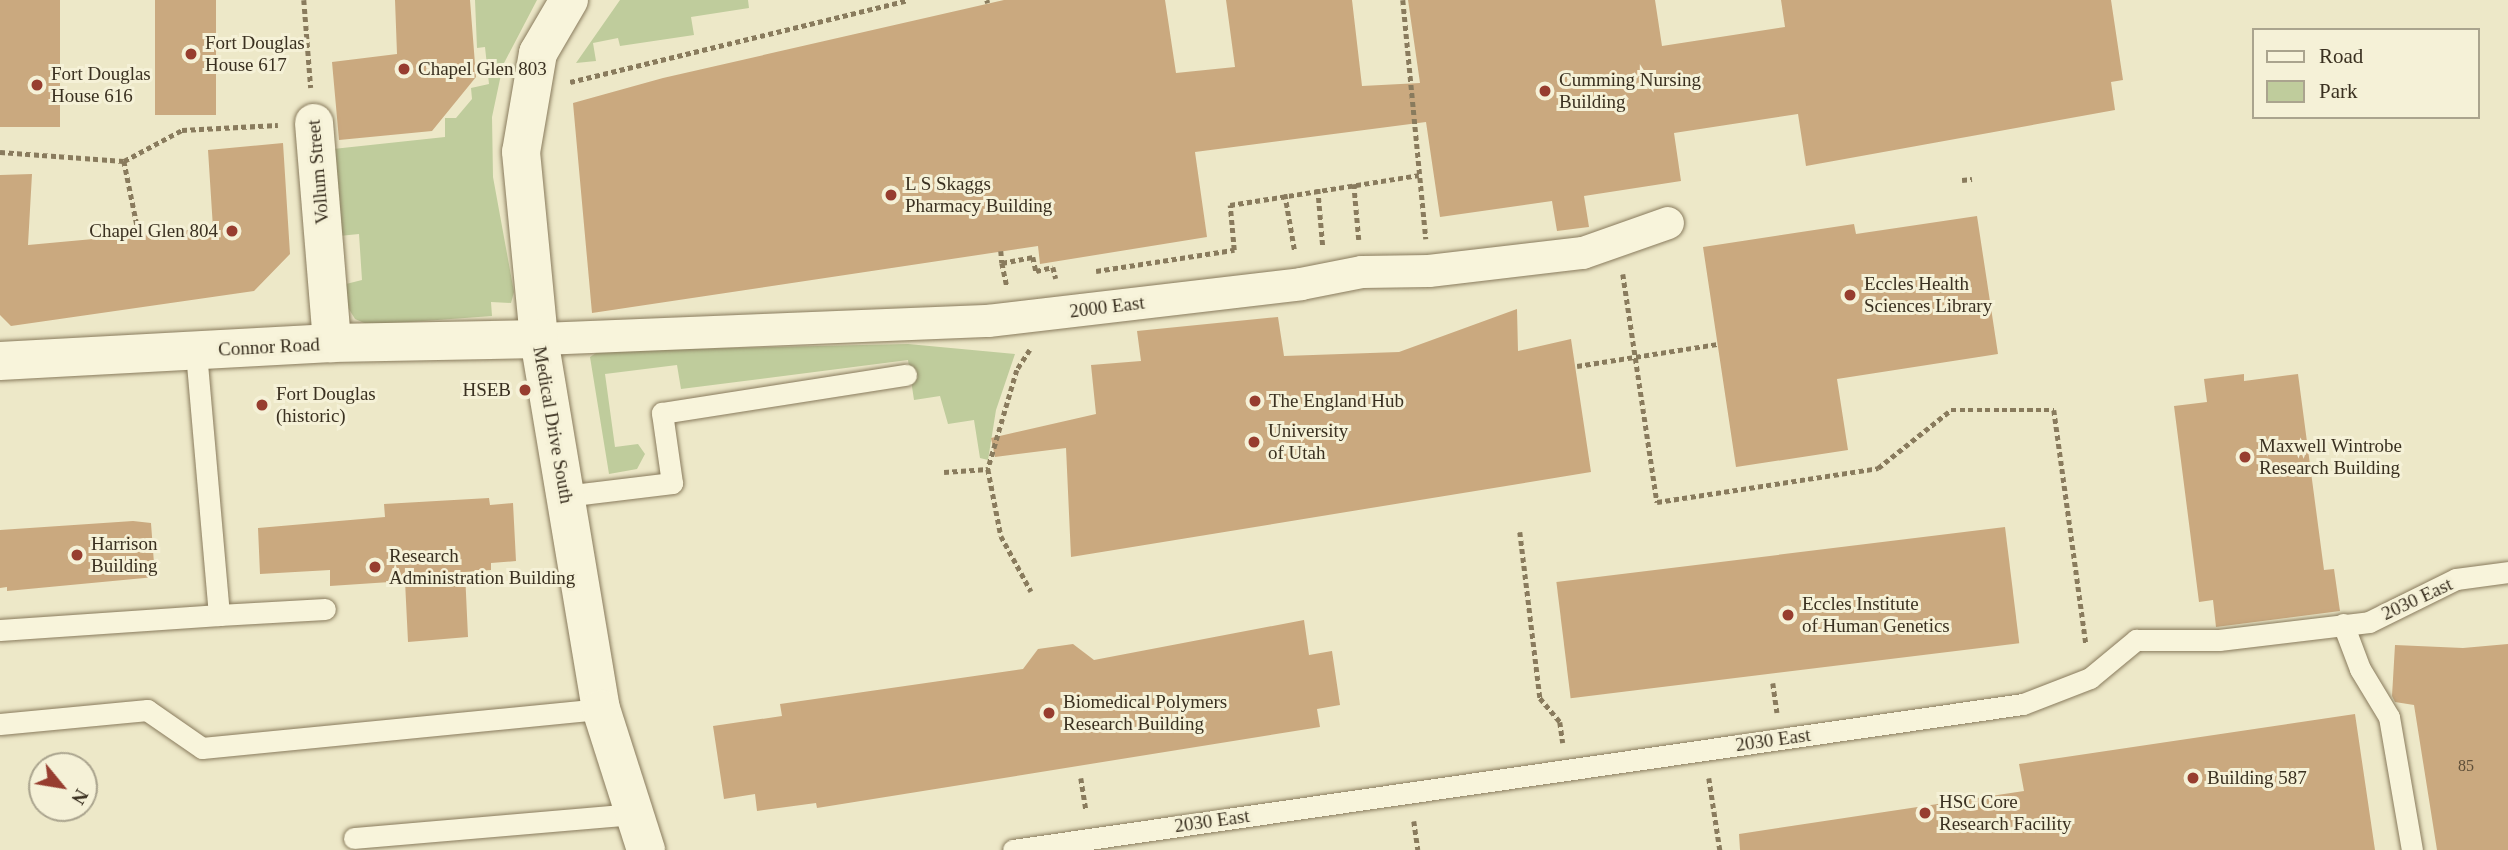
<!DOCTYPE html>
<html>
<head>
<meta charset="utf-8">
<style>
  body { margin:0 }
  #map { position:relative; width:2508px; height:850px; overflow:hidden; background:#ede8c8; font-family:Georgia,serif }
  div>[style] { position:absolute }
  .green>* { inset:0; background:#bfcc9c }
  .building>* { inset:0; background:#caa97f; transform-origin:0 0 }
  .path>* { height:4.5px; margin-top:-2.25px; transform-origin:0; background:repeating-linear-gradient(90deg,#897b5d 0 5px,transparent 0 8.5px) }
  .roads { filter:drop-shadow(0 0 2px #897b5d) drop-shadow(0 0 2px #897b5d) }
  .service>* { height:21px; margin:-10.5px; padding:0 10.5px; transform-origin:10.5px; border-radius:10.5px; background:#f8f4db }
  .pedestrian>* { height:32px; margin:-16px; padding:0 16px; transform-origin:16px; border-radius:16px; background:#f8f4db }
  .minor>* { height:38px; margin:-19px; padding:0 19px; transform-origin:19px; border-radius:19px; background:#f8f4db }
  .path-bridge>* { height:4.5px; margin-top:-2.25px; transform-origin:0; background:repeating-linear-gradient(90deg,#897b5d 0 5px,transparent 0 8.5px) }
  .dots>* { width:19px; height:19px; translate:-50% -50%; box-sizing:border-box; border:4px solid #f5f1d7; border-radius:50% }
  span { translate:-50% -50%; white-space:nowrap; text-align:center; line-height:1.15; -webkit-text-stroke:6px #f5f1d7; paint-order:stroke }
  .number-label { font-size:16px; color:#5e4e38 }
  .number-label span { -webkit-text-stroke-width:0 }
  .poi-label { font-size:19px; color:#3a3020 }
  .left { translate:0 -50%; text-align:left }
  .right { translate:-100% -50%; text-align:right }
  .street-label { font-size:19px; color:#3a3020 }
  .legend { position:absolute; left:2252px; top:28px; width:228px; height:91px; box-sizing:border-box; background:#f5f1d7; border:2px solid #aaa48e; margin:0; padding:9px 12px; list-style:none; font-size:21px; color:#3a3020 }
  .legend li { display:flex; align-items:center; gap:14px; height:35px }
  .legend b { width:35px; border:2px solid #aaa48e }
  .north { position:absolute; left:28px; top:752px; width:70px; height:70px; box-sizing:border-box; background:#f5f1d7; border:2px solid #aaa48e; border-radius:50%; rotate:120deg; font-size:19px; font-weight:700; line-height:28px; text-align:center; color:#3a3020 }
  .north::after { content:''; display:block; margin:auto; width:24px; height:32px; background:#973d2f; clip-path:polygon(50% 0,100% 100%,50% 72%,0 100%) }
</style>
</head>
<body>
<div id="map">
  <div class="green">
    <i style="clip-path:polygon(475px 0,537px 0,503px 65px,492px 117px,493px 177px,514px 292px,511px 303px,491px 302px,492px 316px,369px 325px,355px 319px,347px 306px,346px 284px,362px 280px,359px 234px,339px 236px,333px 149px,445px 137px,445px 118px,456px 118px,472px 99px,471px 88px,489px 84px,485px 47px,477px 48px)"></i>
    <i style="clip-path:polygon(620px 0,748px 0,749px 8px,691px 17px,694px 35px,620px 46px,618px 38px,593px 43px,596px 61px,576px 63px)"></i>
    <i style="clip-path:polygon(908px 344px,1015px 354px,996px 410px,988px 460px,980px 458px,974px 420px,948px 424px,940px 396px,914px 400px,908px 360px,681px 389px,677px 365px,605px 374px,615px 447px,638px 444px,645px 454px,637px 469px,609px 474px,590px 357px,599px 351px)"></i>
  </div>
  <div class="building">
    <i style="left:0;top:0;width:60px;height:127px"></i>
    <i style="left:155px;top:0;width:61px;height:115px"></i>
    <i style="clip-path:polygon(395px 0,470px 0,476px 77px,432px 131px,339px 140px,332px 62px,397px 54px)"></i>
    <i style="clip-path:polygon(1004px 0,1165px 0,1176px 73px,1235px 67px,1226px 0,1352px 0,1362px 86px,1420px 83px,1408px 0,1655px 0,1662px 46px,1785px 27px,1781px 0,2111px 0,2123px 80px,2111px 82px,2115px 110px,1806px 166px,1798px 114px,1674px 133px,1681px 181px,1584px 196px,1589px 227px,1557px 231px,1552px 201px,1440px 217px,1426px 122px,1195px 152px,1207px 237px,1040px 264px,1038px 246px,592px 313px,573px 103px,663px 78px)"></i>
    <i style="clip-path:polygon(283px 143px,290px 254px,254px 291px,11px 326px,0 315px,0 175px,32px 174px,28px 245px,213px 228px,208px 150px)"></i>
    <i style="clip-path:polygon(1977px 216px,1998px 354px,1837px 379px,1848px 450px,1736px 467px,1703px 247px,1854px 224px,1856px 234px)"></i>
    <i style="clip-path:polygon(1517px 309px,1518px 351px,1571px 339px,1591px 472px,1071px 557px,1066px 448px,995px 457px,991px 438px,1096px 414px,1091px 365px,1141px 361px,1137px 331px,1278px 317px,1284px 356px,1399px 352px)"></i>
    <i style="clip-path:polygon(2244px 374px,2244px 381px,2298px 374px,2324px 570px,2334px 569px,2340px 611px,2216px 627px,2213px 600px,2199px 602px,2174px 406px,2207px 402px,2204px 379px)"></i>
    <i style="clip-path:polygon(489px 498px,490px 505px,513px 503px,516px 561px,491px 563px,491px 570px,465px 572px,468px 637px,408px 642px,405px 581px,330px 586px,330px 570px,260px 574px,258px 528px,385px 517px,384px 504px)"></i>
    <i style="clip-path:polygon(133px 521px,151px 523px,155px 577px,7px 591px,7px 587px,0 588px,0 530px)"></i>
    <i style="left:2005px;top:527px;width:117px;height:452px;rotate:83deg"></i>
    <i style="clip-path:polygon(1304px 620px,1309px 655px,1332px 651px,1340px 705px,1317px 709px,1320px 727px,817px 808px,816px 803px,757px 811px,755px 794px,724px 799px,713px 726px,782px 716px,780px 704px,1023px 669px,1038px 649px,1073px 644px,1094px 660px)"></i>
    <i style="clip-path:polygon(2508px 644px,2508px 850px,2437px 850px,2414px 705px,2395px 702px,2392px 696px,2395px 645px,2463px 648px)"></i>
    <i style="clip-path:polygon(2355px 714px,2375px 850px,1740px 850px,1739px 834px,2024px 791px,2019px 764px)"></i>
  </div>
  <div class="path">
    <i style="left:304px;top:0;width:88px;rotate:85.5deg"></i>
    <i style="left:987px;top:0;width:3px;rotate:72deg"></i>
    <i style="left:1403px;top:0;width:240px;rotate:84.5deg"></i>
    <i style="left:570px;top:82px;width:348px;rotate:-13.6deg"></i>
    <i style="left:0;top:152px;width:124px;rotate:4.2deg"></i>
    <i style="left:124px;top:161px;width:66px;rotate:-28.1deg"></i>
    <i style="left:182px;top:130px;width:96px;rotate:-3deg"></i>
    <i style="left:124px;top:161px;width:76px;rotate:78.5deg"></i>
    <i style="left:1962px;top:180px;width:10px;rotate:-6deg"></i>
    <i style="left:1354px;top:184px;width:56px;rotate:84.9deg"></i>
    <i style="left:1318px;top:189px;width:58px;rotate:85.1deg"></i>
    <i style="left:1285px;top:194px;width:59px;rotate:80.2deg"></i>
    <i style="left:1001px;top:251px;width:12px;rotate:85deg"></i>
    <i style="left:1002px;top:263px;width:32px;rotate:-11deg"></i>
    <i style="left:1033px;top:257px;width:14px;rotate:78deg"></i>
    <i style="left:1036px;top:271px;width:17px;rotate:-13deg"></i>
    <i style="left:1053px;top:267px;width:12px;rotate:76deg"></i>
    <i style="left:1002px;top:263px;width:25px;rotate:78deg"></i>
    <i style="left:1096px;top:271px;width:140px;rotate:-8.7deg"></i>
    <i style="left:1234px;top:250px;width:45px;rotate:-95.1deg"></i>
    <i style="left:1230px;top:205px;width:191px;rotate:-9deg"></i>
    <i style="left:1623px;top:274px;width:231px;rotate:81.5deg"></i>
    <i style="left:1657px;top:502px;width:224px;rotate:-8.7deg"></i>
    <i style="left:1878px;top:468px;width:93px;rotate:-38.5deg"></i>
    <i style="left:1951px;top:410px;width:103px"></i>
    <i style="left:2054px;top:410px;width:237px;rotate:82.2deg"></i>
    <i style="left:1030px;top:350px;width:24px;rotate:123deg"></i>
    <i style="left:1017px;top:370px;width:103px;rotate:106.3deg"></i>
    <i style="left:988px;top:469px;width:68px;rotate:79deg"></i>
    <i style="left:1001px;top:536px;width:63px;rotate:61.4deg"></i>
    <i style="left:944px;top:472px;width:44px;rotate:-3.9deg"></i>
    <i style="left:1520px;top:532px;width:167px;rotate:83.1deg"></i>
    <i style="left:1540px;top:698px;width:31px;rotate:50deg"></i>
    <i style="left:1560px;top:722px;width:21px;rotate:82deg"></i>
    <i style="left:1773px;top:683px;width:30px;rotate:82deg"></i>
    <i style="left:1081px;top:778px;width:32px;rotate:81deg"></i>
    <i style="left:1709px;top:778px;width:73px;rotate:81.3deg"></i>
    <i style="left:1414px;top:821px;width:29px;rotate:82deg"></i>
  </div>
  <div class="roads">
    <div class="service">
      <i style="left:565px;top:496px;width:108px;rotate:-6.9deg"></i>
      <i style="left:672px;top:483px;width:71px;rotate:-98.1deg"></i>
      <i style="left:662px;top:413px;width:247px;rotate:-8.9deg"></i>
      <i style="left:219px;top:615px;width:106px;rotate:-3.2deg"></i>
      <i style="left:2343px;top:624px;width:48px;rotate:69.3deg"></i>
      <i style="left:2360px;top:669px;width:56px;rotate:58.9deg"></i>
      <i style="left:2389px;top:717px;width:135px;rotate:80.2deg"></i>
      <i style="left:0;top:630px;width:220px;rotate:-3.9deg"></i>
      <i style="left:219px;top:615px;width:266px;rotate:-95deg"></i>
      <i style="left:0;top:724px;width:148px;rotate:-5.4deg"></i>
      <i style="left:147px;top:710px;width:67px;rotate:34.6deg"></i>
      <i style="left:202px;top:748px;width:401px;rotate:-5.6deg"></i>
      <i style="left:354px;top:838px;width:282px;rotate:-4.9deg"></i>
      <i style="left:1013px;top:850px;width:1020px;rotate:-8.23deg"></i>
      <i style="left:2023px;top:704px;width:72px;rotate:-21.2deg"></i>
      <i style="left:2090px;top:678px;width:60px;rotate:-39.6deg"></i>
      <i style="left:2136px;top:640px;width:83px"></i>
      <i style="left:2219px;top:640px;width:151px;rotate:-6.8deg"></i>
      <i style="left:2369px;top:622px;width:97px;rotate:-26.3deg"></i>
      <i style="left:2456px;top:579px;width:52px;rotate:-7.7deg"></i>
    </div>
    <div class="pedestrian">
      <i style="left:539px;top:339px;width:449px;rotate:-2.3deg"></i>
      <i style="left:988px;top:321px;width:315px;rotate:-6.7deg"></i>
      <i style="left:1301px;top:284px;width:62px;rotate:-11.1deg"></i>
      <i style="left:1362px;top:272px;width:67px;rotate:-0.9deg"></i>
      <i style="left:1429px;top:271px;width:155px;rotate:-6.7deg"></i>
      <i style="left:1583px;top:253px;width:90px;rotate:-19.4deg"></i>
    </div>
    <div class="minor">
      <i style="left:569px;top:0;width:61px;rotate:120.3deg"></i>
      <i style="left:538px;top:53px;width:100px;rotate:99.7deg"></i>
      <i style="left:521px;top:152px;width:188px;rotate:84.5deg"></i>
      <i style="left:539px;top:339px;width:375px;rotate:80.5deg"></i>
      <i style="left:601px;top:709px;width:148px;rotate:72.3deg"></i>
      <i style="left:314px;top:123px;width:221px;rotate:85.3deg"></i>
      <i style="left:0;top:361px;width:332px;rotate:-3.1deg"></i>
      <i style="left:332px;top:343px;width:207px;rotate:-1.1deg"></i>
    </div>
  </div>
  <div class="path-bridge">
    <i style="left:1577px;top:366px;width:143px;rotate:-8.9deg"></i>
  </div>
  <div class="dots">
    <i style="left:191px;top:54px;background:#973d2f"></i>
    <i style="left:404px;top:69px;background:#973d2f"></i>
    <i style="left:37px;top:85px;background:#973d2f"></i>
    <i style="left:1545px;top:91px;background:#973d2f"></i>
    <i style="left:891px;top:195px;background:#973d2f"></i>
    <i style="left:232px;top:231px;background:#973d2f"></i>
    <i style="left:1850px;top:295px;background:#973d2f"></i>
    <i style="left:525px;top:390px;background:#973d2f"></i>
    <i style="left:1255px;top:401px;background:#973d2f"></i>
    <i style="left:262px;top:405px;background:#973d2f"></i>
    <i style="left:1254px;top:442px;background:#973d2f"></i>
    <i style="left:2245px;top:457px;background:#973d2f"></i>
    <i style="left:77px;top:555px;background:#973d2f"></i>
    <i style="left:375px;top:567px;background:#973d2f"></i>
    <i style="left:1788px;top:615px;background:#973d2f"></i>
    <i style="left:1049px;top:713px;background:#973d2f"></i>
    <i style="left:2193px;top:778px;background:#973d2f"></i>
    <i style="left:1925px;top:813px;background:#973d2f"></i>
  </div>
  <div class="number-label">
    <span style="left:2466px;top:766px">85</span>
  </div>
  <div class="poi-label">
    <span class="left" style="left:205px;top:54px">Fort Douglas<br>House 617</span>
    <span class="left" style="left:418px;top:69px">Chapel Glen 803</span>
    <span class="left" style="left:51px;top:85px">Fort Douglas<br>House 616</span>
    <span class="left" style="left:1559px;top:91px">Cumming Nursing<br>Building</span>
    <span class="left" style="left:905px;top:195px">L S Skaggs<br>Pharmacy Building</span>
    <span class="right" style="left:218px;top:231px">Chapel Glen 804</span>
    <span class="left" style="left:1864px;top:295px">Eccles Health<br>Sciences Library</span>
    <span class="right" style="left:511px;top:390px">HSEB</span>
    <span class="left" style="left:276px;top:405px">Fort Douglas<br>(historic)</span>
    <span class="left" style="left:1269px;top:401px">The England Hub</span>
    <span class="left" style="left:1268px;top:442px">University<br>of Utah</span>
    <span class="left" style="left:2259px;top:457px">Maxwell Wintrobe<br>Research Building</span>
    <span class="left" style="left:91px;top:555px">Harrison<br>Building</span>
    <span class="left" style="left:389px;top:567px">Research<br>Administration Building</span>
    <span class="left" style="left:1802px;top:615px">Eccles Institute<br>of Human Genetics</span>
    <span class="left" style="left:1063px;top:713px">Biomedical Polymers<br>Research Building</span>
    <span class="left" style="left:2207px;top:778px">Building 587</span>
    <span class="left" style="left:1939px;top:813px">HSC Core<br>Research Facility</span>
  </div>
  <div class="street-label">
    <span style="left:318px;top:172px;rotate:-95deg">Vollum Street</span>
    <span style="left:1107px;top:307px;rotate:-7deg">2000 East</span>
    <span style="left:269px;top:347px;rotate:-3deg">Connor Road</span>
    <span style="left:553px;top:425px;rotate:80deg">Medical Drive South</span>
    <span style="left:2417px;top:599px;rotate:-25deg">2030 East</span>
    <span style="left:1773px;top:740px;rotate:-8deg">2030 East</span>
    <span style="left:1212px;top:821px;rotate:-8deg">2030 East</span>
  </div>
  <ul class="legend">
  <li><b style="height:9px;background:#f8f4db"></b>Road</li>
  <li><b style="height:19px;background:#bfcc9c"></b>Park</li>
  </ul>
  <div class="north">N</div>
</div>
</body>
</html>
